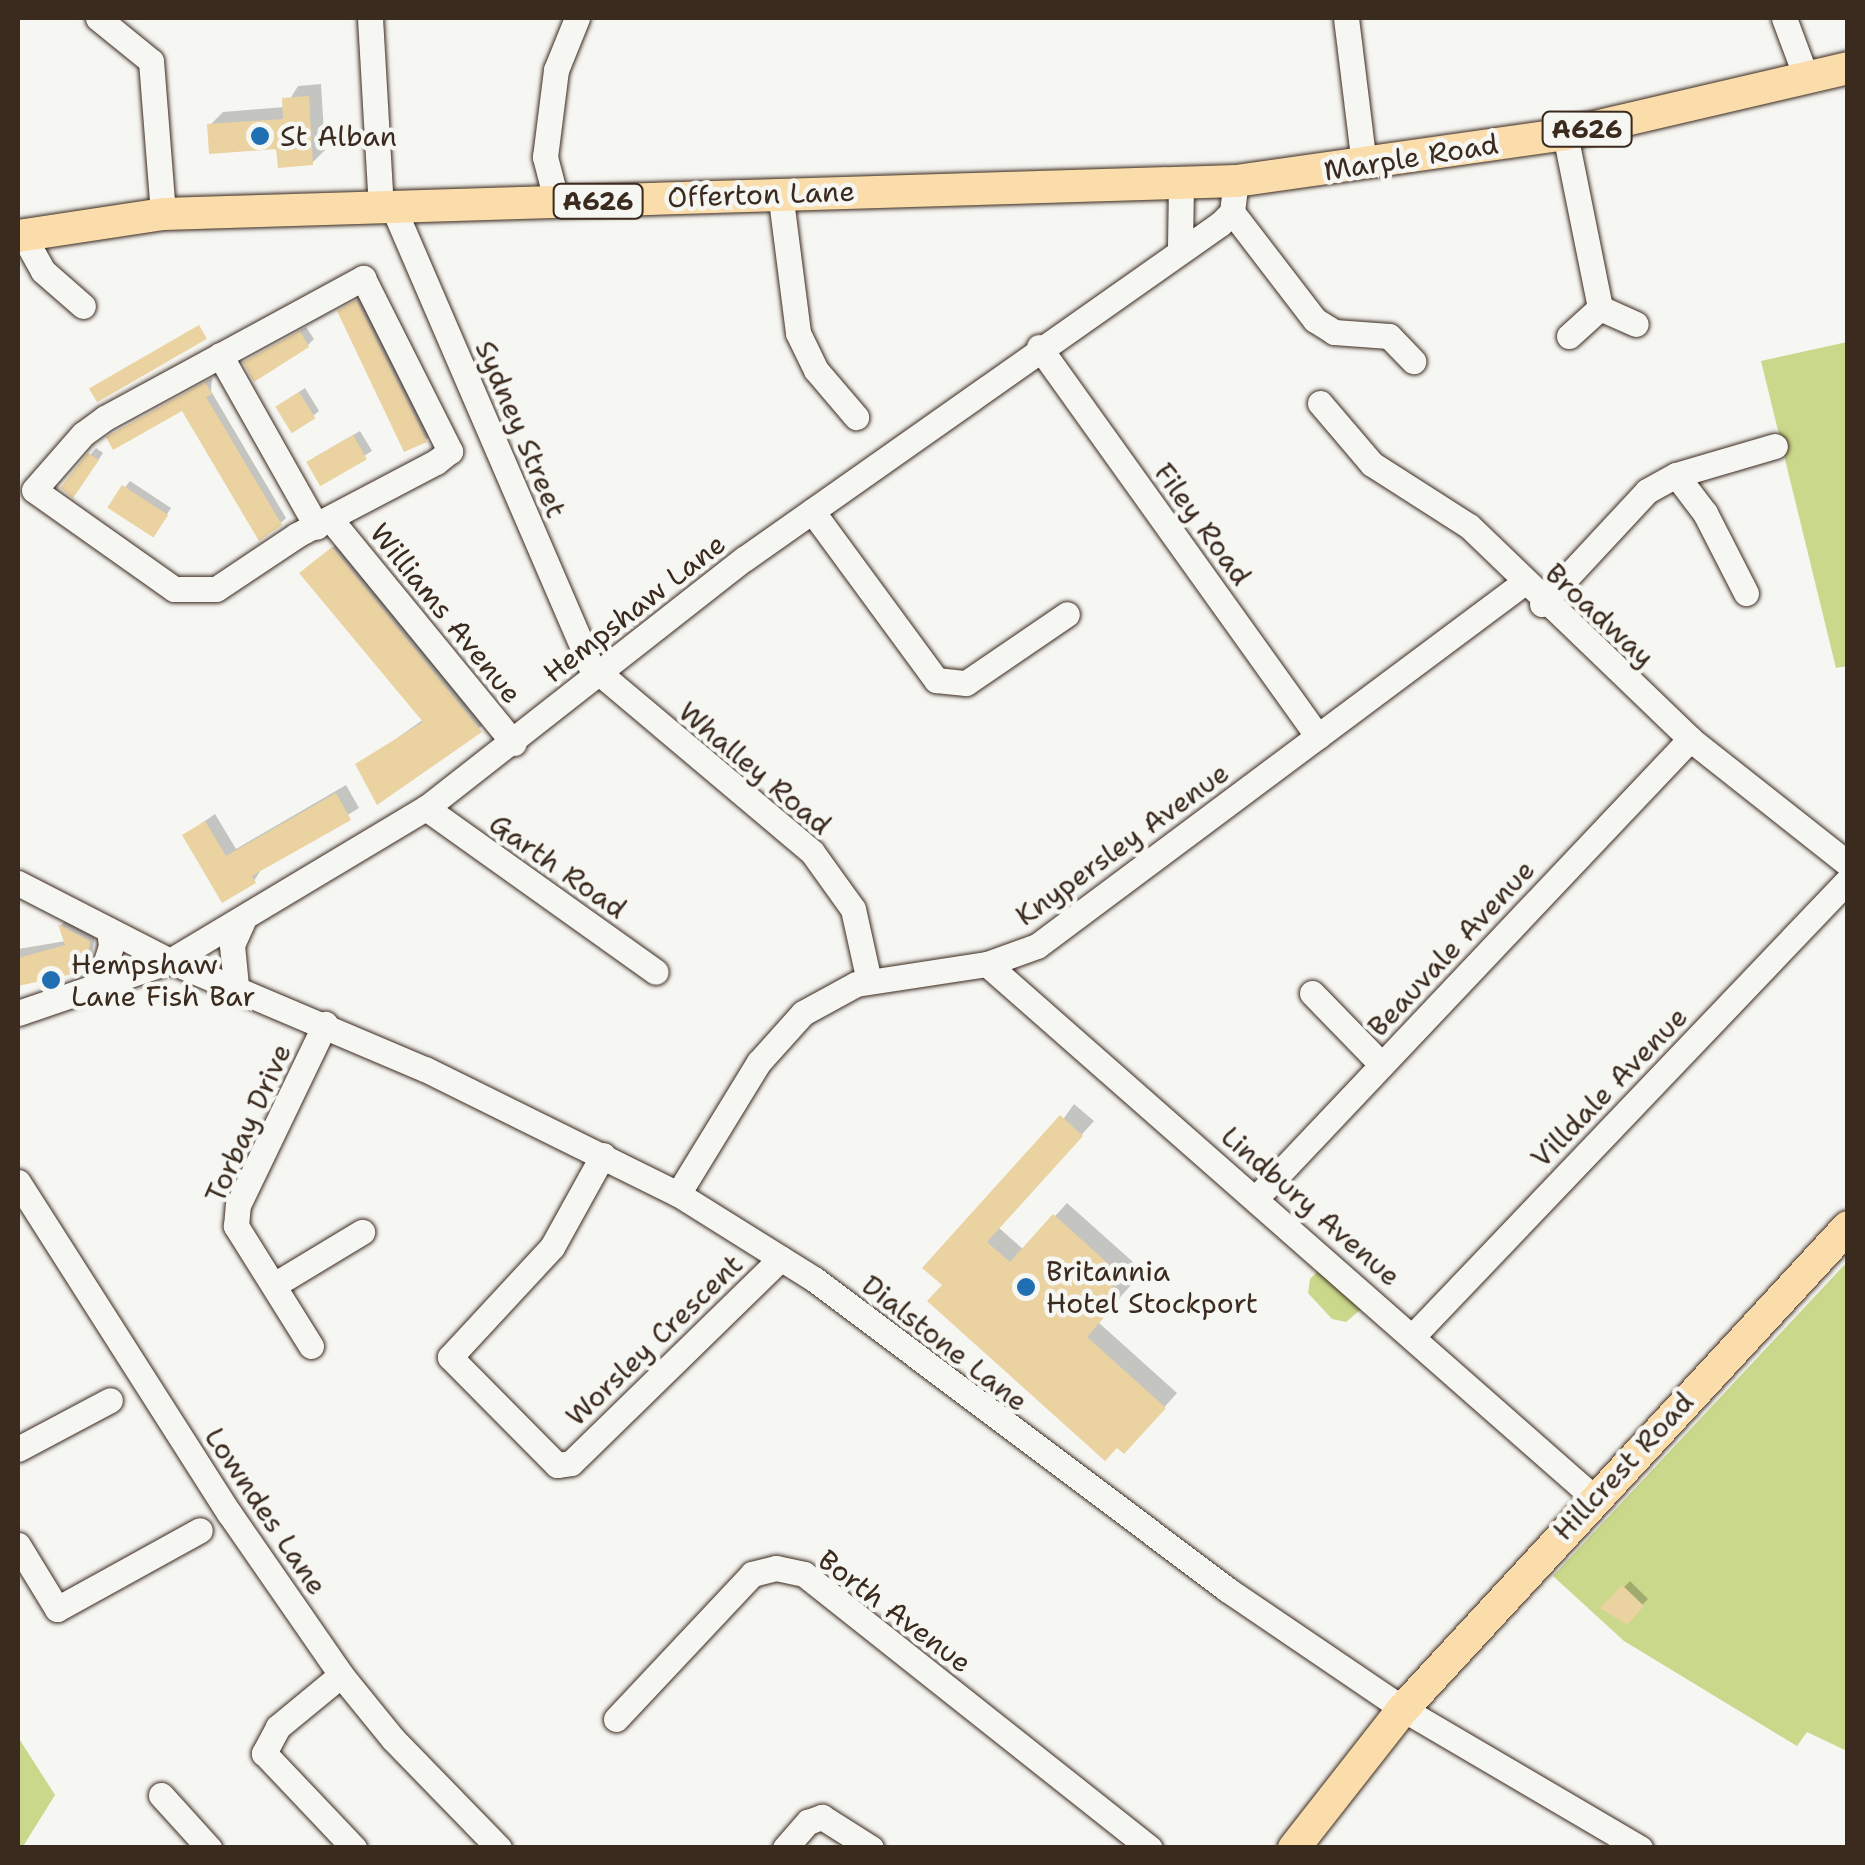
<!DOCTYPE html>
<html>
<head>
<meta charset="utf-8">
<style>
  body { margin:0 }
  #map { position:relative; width:1865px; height:1865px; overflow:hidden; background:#f6f6f2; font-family:"Shantell Sans",sans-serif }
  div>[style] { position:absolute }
  .green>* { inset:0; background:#c9d88b }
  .shadow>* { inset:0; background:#0003 }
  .building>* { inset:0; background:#ebd2a1; transform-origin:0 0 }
  .roads { filter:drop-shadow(0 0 2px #3b2a1e) drop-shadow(0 0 2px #3b2a1e) }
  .minor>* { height:25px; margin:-12.5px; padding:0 12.5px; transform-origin:12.5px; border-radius:12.5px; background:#f6f6f2 }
  .major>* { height:32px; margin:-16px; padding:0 16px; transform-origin:16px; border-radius:16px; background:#faddab }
  .dots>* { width:28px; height:28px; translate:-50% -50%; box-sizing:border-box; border:5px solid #f6f6f2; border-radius:50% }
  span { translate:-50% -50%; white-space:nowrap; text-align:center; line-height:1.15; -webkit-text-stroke:9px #f6f6f2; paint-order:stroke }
  .shield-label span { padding:2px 8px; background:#f6f6f2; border:2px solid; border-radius:8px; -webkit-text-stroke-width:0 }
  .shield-label { font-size:25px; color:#3b2a1e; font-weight:700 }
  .poi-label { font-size:28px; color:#3b2a1e }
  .left { translate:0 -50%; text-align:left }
  .street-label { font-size:28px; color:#3b2a1e }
  .frame { position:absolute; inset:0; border:20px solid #3b2a1e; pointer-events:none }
</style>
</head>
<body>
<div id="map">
  <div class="green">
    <i style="clip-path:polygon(1847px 342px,1847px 666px,1836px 668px,1761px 361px)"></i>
    <i style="clip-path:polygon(1328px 1261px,1372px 1300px,1346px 1322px,1332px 1319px,1308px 1293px,1310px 1279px)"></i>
    <i style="clip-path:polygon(1847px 1262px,1847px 1751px,1807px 1732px,1797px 1746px,1624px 1641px,1553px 1576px)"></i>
    <i style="clip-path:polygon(18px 1737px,55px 1795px,22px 1848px,18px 1847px)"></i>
  </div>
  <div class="shadow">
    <i style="clip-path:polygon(321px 84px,325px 150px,312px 163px,210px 125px,223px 112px,285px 107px,298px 86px)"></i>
    <i style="clip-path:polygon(362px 297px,431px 434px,426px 440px,340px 311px)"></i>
    <i style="clip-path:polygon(306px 327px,314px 339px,308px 345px,246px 362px)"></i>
    <i style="clip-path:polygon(212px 378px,211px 391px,286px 518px,281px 523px,183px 408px,109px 438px)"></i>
    <i style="clip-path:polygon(305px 388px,319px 411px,313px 416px,278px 406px)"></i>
    <i style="clip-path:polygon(360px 431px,372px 451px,321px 483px,315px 457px)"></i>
    <i style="clip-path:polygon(96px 448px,103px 453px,79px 489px,63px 488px)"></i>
    <i style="clip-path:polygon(130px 481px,171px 508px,158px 529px,110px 507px)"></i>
    <i style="clip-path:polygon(346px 536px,494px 717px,378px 802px,359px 765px,424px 719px,302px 573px)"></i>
    <i style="clip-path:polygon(346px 785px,359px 808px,262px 868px,254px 881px,185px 835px,215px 814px,236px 849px)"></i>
    <i style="clip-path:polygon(66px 920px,95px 934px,91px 962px,48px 981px,46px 974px,18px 983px,18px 949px,66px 941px,61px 925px)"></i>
    <i style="clip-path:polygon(1074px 1104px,1094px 1121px,998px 1227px,1024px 1250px,1067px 1203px,1133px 1262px,1121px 1276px,1131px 1285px,1098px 1322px,1177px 1393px,1137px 1438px,1118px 1445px,945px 1285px)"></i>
    <i style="clip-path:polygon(1630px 1581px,1648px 1599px,1627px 1621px,1604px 1608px)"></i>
  </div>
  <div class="building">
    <i style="clip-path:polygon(309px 96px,313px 165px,278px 168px,276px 149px,209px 154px,207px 124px,283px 119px,282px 98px)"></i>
    <i style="clip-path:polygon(356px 300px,427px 442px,404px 452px,337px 311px)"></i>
    <i style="left:199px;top:325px;width:16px;height:127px;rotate:60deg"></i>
    <i style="clip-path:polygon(300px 331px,309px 347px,254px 382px,243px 362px)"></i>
    <i style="clip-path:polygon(205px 382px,212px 394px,206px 397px,282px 525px,259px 541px,182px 411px,113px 450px,106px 437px)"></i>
    <i style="left:299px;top:392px;width:31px;height:28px;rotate:58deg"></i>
    <i style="left:353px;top:435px;width:28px;height:54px;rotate:60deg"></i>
    <i style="clip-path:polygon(88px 453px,99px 460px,73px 498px,60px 488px)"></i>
    <i style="left:122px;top:485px;width:55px;height:27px;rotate:33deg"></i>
    <i style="clip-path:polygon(332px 547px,482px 732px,377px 805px,355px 764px,423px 722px,299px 573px)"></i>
    <i style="clip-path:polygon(336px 793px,351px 820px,252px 876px,256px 883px,222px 903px,182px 835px,205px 821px,226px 856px)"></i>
    <i style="clip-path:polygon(58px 924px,90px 941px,86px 971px,18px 986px,18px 958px,65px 945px)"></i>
    <i style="clip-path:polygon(1060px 1115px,1083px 1136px,987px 1242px,1010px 1262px,1053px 1214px,1122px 1276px,1110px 1290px,1120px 1299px,1087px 1337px,1166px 1408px,1124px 1454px,1117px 1448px,1105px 1461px,927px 1301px,942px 1285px,922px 1268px)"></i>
    <i style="clip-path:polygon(1622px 1585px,1644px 1606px,1627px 1625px,1600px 1608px)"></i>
  </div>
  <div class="roads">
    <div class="minor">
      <i style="left:98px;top:18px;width:68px;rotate:39.1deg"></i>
      <i style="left:151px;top:61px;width:153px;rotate:85.5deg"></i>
      <i style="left:370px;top:18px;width:190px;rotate:86.7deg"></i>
      <i style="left:1346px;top:18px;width:147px;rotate:83deg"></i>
      <i style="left:1784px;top:18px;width:63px;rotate:69.6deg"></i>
      <i style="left:1565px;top:134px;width:177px;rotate:78.6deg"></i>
      <i style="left:780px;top:192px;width:142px;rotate:82.7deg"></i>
      <i style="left:798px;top:333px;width:41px;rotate:64.1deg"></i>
      <i style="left:816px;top:370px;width:62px;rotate:49.6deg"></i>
      <i style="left:557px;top:203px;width:48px;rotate:-104.6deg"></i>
      <i style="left:545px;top:157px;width:88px;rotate:-82.8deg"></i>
      <i style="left:556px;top:70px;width:56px;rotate:-68deg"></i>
      <i style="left:393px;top:207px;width:499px;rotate:66.7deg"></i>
      <i style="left:590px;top:665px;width:290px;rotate:40.1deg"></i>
      <i style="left:812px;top:852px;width:70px;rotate:54.3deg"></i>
      <i style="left:853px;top:909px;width:74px;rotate:77.5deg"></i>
      <i style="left:1232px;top:212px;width:136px;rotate:52.5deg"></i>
      <i style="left:1315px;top:320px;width:22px;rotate:32deg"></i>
      <i style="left:1334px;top:332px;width:55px;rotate:4.2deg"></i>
      <i style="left:1389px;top:336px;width:35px;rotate:46deg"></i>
      <i style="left:23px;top:235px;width:41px;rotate:60.9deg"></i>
      <i style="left:43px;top:271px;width:53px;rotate:41.2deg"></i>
      <i style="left:1180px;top:247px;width:64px;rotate:-89.1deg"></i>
      <i style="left:363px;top:278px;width:194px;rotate:63.3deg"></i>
      <i style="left:450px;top:451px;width:18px;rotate:142deg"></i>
      <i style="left:436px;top:462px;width:157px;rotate:152.3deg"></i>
      <i style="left:297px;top:535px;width:97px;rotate:146.3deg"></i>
      <i style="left:216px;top:589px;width:42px;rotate:180deg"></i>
      <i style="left:174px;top:589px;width:171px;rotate:-144.7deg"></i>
      <i style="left:34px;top:490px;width:74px;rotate:-48.8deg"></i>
      <i style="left:83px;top:434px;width:27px;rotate:-36deg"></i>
      <i style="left:105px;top:418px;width:294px;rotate:-28.5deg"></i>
      <i style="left:1569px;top:336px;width:42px;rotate:-42.1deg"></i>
      <i style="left:1600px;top:308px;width:39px;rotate:24deg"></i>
      <i style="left:1039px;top:347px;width:479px;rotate:54.4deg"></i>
      <i style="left:220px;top:355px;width:197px;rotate:60.6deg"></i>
      <i style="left:1320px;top:403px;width:80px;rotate:49.6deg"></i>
      <i style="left:1372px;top:464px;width:115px;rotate:32.6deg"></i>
      <i style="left:1469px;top:526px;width:307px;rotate:43.9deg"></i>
      <i style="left:1690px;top:739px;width:201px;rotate:38.3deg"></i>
      <i style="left:1676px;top:475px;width:48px;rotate:52.7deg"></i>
      <i style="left:1705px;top:513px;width:90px;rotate:62.9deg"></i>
      <i style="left:812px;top:511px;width:210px;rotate:53.7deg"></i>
      <i style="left:936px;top:680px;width:30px;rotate:6deg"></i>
      <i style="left:966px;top:683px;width:122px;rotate:-34.3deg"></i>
      <i style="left:332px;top:521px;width:287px;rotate:50.7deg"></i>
      <i style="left:1542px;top:604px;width:154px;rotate:-47.1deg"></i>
      <i style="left:1647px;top:491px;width:33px;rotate:-29deg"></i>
      <i style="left:1676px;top:475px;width:103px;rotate:-16.3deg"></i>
      <i style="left:426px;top:808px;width:282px;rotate:35.5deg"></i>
      <i style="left:18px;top:883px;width:171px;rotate:27.2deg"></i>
      <i style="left:170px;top:961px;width:277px;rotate:23deg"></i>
      <i style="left:425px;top:1069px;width:282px;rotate:26.3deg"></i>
      <i style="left:678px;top:1194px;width:160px;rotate:32deg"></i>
      <i style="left:814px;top:1279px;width:518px;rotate:36.91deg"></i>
      <i style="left:1228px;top:1590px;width:212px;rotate:34.2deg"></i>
      <i style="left:1403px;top:1709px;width:275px;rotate:30.4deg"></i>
      <i style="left:987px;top:964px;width:807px;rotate:41.33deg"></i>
      <i style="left:98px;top:986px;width:42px;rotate:-72deg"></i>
      <i style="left:111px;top:946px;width:16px;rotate:-97deg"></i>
      <i style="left:236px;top:986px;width:41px;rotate:-95.6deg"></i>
      <i style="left:232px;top:945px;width:30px;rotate:-66deg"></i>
      <i style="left:1312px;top:993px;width:100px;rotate:45.8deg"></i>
      <i style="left:18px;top:1013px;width:161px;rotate:-18.9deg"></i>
      <i style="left:170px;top:961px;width:298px;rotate:-30.9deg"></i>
      <i style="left:426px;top:808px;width:404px;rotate:-38.1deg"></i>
      <i style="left:744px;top:559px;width:582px;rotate:-35.14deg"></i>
      <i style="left:1220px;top:224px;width:17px;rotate:-45deg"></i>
      <i style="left:1232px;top:212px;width:31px;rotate:-83deg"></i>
      <i style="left:603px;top:1155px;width:105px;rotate:119deg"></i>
      <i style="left:552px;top:1247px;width:150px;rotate:132.8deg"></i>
      <i style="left:450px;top:1357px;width:152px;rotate:45.3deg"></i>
      <i style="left:557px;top:1465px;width:14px;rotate:-8deg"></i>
      <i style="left:571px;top:1463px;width:293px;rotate:-44.3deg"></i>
      <i style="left:18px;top:1182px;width:393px;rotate:57.5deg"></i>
      <i style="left:229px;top:1513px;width:197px;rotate:55.3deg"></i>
      <i style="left:341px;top:1675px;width:82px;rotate:50.9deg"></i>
      <i style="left:393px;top:1739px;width:152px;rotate:45.8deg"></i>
      <i style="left:678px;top:1194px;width:155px;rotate:-58.5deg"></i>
      <i style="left:759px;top:1062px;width:66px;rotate:-48.1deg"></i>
      <i style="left:803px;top:1013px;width:60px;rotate:-28.7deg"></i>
      <i style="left:856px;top:984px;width:133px;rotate:-8.7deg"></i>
      <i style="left:987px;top:964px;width:53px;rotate:-19.8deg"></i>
      <i style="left:1037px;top:946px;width:605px;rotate:-36.74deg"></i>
      <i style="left:1256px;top:1198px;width:632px;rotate:-46.6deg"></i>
      <i style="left:274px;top:1285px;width:103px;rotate:-31.1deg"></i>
      <i style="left:1413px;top:1336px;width:630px;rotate:-46.35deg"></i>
      <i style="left:311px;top:1346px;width:142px;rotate:-122deg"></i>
      <i style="left:236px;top:1226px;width:21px;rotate:-85deg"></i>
      <i style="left:238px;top:1205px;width:201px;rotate:-64.3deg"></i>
      <i style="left:18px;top:1449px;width:104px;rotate:-28deg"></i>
      <i style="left:18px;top:1545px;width:75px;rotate:58.6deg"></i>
      <i style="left:57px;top:1609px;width:163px;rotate:-28.9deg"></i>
      <i style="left:341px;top:1675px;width:82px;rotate:140.5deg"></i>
      <i style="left:278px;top:1727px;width:30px;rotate:118deg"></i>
      <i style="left:264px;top:1753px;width:131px;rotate:46.5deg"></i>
      <i style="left:616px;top:1719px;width:199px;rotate:-46.8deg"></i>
      <i style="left:752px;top:1574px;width:25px;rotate:-14deg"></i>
      <i style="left:776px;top:1568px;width:29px;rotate:12deg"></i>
      <i style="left:804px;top:1574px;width:441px;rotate:38.4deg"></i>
      <i style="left:161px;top:1795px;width:72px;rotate:47.8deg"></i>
      <i style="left:785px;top:1848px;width:35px;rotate:-49deg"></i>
      <i style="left:808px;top:1822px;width:15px;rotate:-20deg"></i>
      <i style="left:822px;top:1817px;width:58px;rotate:32.3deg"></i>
    </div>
    <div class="major">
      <i style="left:18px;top:236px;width:147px;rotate:-8.6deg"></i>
      <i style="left:163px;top:214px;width:1074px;rotate:-1.76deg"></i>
      <i style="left:1236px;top:181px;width:332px;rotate:-8.1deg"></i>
      <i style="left:1565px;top:134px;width:291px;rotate:-13.1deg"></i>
      <i style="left:1294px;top:1848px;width:177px;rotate:-51.9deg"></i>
      <i style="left:1403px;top:1709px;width:656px;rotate:-47.29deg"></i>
    </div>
  </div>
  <div class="dots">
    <i style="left:260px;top:136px;background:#1f6fb2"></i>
    <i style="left:51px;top:980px;background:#1f6fb2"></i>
    <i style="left:1026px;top:1287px;background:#1f6fb2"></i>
  </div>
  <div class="shield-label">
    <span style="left:1587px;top:129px">A626</span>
    <span style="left:598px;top:201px">A626</span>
  </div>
  <div class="poi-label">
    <span class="left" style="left:280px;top:136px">St Alban</span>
    <span class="left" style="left:71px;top:980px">Hempshaw<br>Lane Fish Bar</span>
    <span class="left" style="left:1046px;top:1287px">Britannia<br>Hotel Stockport</span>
  </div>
  <div class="street-label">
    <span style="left:1411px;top:157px;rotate:-9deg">Marple Road</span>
    <span style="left:761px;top:194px;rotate:-2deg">Offerton Lane</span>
    <span style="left:521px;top:429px;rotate:67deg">Sydney Street</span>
    <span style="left:1203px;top:524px;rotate:54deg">Filey Road</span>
    <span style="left:634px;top:608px;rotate:-38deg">Hempshaw Lane</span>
    <span style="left:446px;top:613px;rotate:51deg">Williams Avenue</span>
    <span style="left:1600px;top:615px;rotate:43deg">Broadway</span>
    <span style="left:755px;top:768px;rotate:40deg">Whalley Road</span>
    <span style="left:1122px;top:844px;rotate:-36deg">Knypersley Avenue</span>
    <span style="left:558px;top:866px;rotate:35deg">Garth Road</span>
    <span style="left:1451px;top:948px;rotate:-47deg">Beauvale Avenue</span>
    <span style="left:1609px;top:1087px;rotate:-46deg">Villdale Avenue</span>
    <span style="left:248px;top:1123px;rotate:-66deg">Torbay Drive</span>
    <span style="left:1311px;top:1206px;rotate:41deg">Lindbury Avenue</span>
    <span style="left:654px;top:1340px;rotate:-44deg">Worsley Crescent</span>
    <span style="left:945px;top:1343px;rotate:38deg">Dialstone Lane</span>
    <span style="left:1623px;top:1466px;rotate:-47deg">Hillcrest Road</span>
    <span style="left:266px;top:1511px;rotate:56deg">Lowndes Lane</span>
    <span style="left:895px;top:1611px;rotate:37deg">Borth Avenue</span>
  </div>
  <div class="frame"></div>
</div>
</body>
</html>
